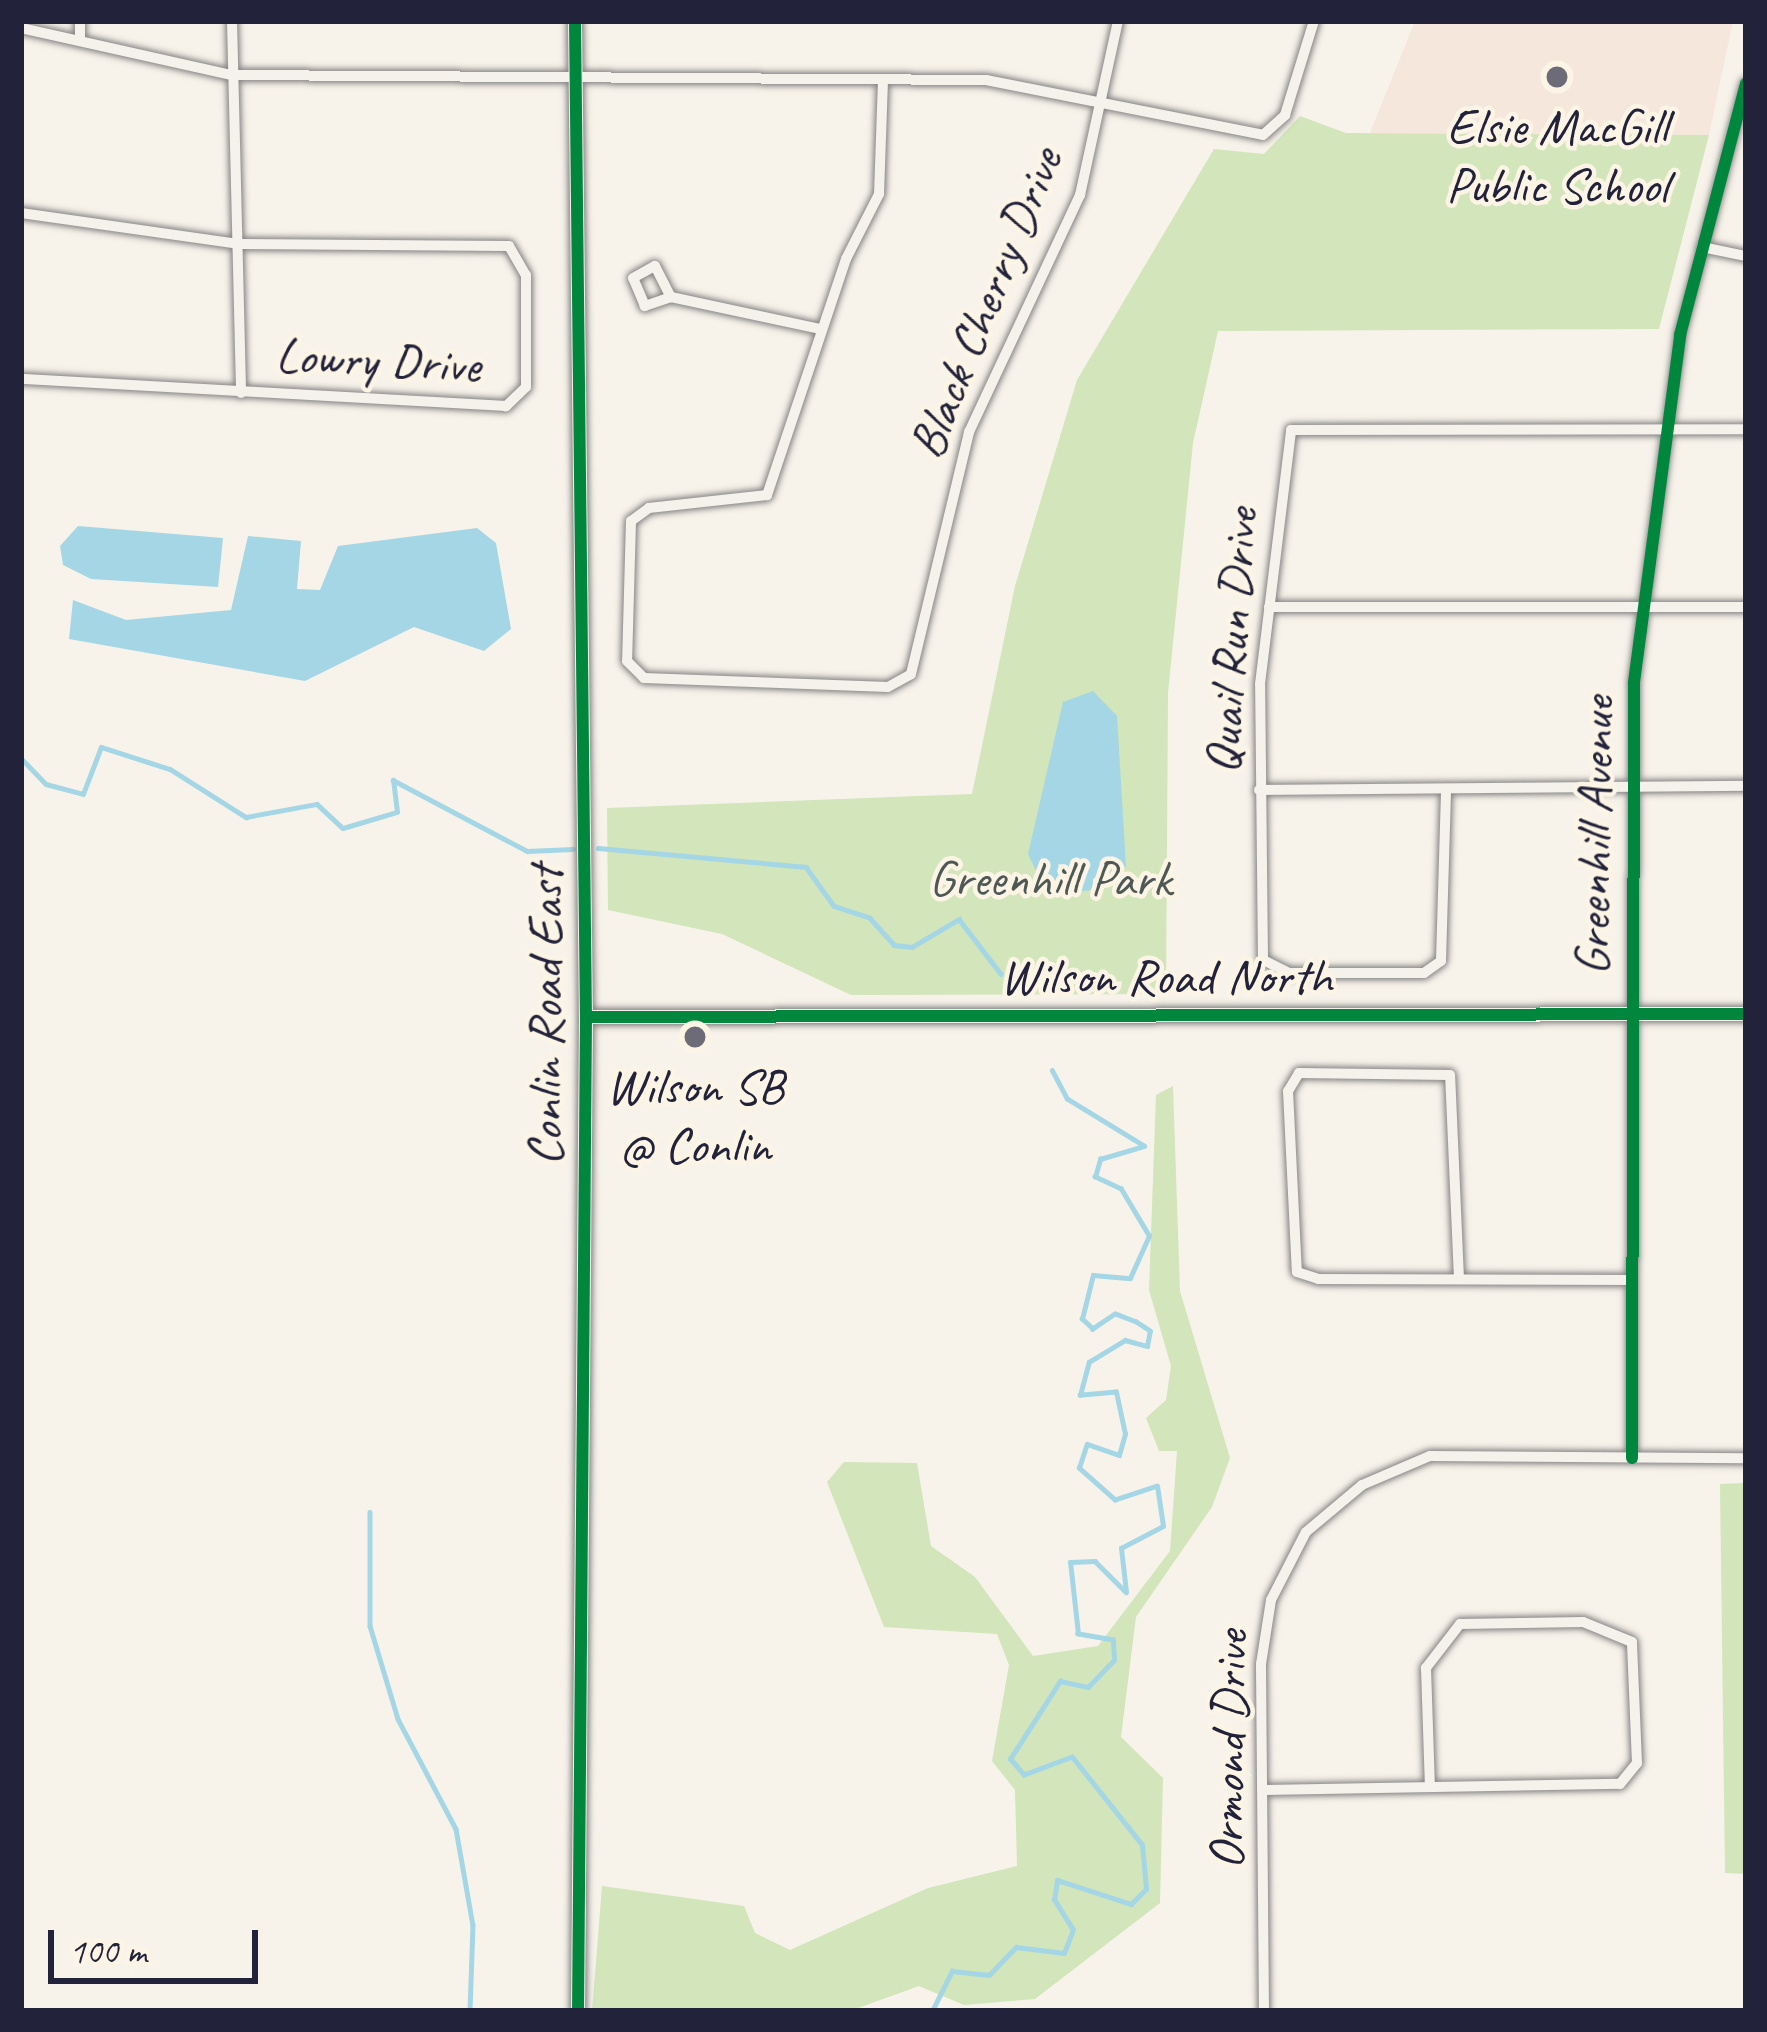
<!DOCTYPE html>
<html>
<head>
<meta charset="utf-8">
<style>
  body { margin:0 }
  #map { position:relative; width:1767px; height:2032px; overflow:hidden; background:#f7f3ea; font-family:Caveat,sans-serif }
  div>[style] { position:absolute }
  .built>* { inset:0; background:#f5e7db }
  .green>* { inset:0; background:#d2e5bb }
  .water>* { inset:0; background:#a5d6e5 }
  .stream>* { height:4.5px; margin:-2.25px; padding:0 2.25px; transform-origin:2.25px; border-radius:2.25px; background:#a5d6e5 }
  .roads { filter:drop-shadow(0 0 3px #868485) drop-shadow(0 0 3px #868485) }
  .minor>* { height:10px; margin:-5px; padding:0 5px; transform-origin:5px; border-radius:5px; background:#f5f2ec }
  .tertiary>* { height:14px; margin:-7px; padding:0 7px; transform-origin:7px; border-radius:7px; background:#f5f2ec }
  .cycleway>* { height:12px; margin:-6px; padding:0 6px; transform-origin:6px; border-radius:6px; background:#00873e }
  .dots>* { width:33px; height:33px; translate:-50% -50%; box-sizing:border-box; border:6px solid #fcf5e5; border-radius:50% }
  span { translate:-50% -50%; white-space:nowrap; text-align:center; line-height:1.15; -webkit-text-stroke:9px #fcf5e5; paint-order:stroke }
  .poi-label { font-size:51px; color:#22223b }
  .street-label { font-size:51px; color:#22223b }
  .park-label { font-size:51px; color:#4e5956 }
  .frame { position:absolute; inset:0; border:24px solid #22223b; pointer-events:none }
  .scale { position:absolute; left:48px; top:1930px; width:210px; height:54px; box-sizing:border-box; border:6px solid #22223b; border-top:0; padding-left:15px; font-size:36px; line-height:42px; white-space:nowrap; color:#22223b; -webkit-text-stroke:9px #fcf5e5; paint-order:stroke }
</style>
</head>
<body>
<div id="map">
  <div class="built">
    <i style="clip-path:polygon(1415px 21px,1733px 21px,1709px 135px,1370px 133px)"></i>
  </div>
  <div class="green">
    <i style="clip-path:polygon(1300px 116px,1346px 133px,1709px 135px,1659px 329px,1218px 331px,1193px 443px,1168px 693px,1166px 994px,851px 995px,722px 934px,608px 910px,607px 808px,972px 794px,1015px 586px,1077px 380px,1214px 149px,1264px 154px)"></i>
    <i style="clip-path:polygon(1173px 1086px,1180px 1291px,1230px 1458px,1212px 1507px,1136px 1617px,1121px 1737px,1163px 1778px,1160px 1903px,1035px 1999px,964px 2005px,919px 1986px,850px 2011px,592px 2011px,602px 1886px,744px 1906px,755px 1933px,790px 1950px,928px 1888px,1017px 1866px,1015px 1790px,992px 1761px,1009px 1665px,997px 1634px,884px 1627px,827px 1482px,844px 1462px,917px 1463px,931px 1546px,975px 1577px,1033px 1656px,1098px 1646px,1170px 1551px,1177px 1451px,1159px 1451px,1146px 1418px,1166px 1400px,1171px 1366px,1149px 1290px,1156px 1095px)"></i>
    <i style="clip-path:polygon(1746px 1483px,1746px 1874px,1725px 1873px,1720px 1484px)"></i>
  </div>
  <div class="water">
    <i style="clip-path:polygon(78px 526px,223px 538px,218px 587px,91px 579px,63px 565px,60px 546px)"></i>
    <i style="clip-path:polygon(477px 528px,496px 543px,511px 629px,484px 651px,414px 627px,305px 681px,69px 639px,73px 600px,126px 620px,231px 610px,248px 536px,301px 541px,297px 589px,320px 590px,338px 546px)"></i>
    <i style="clip-path:polygon(1093px 691px,1117px 716px,1126px 867px,1104px 888px,1077px 892px,1040px 879px,1028px 854px,1063px 702px)"></i>
  </div>
  <div class="stream">
    <i style="left:21px;top:758px;width:36px;rotate:46deg"></i>
    <i style="left:46px;top:784px;width:38px;rotate:15deg"></i>
    <i style="left:83px;top:794px;width:50px;rotate:-69deg"></i>
    <i style="left:101px;top:747px;width:72px;rotate:17.7deg"></i>
    <i style="left:170px;top:769px;width:90px;rotate:32.3deg"></i>
    <i style="left:246px;top:817px;width:72px;rotate:-10.4deg"></i>
    <i style="left:317px;top:804px;width:35px;rotate:43deg"></i>
    <i style="left:343px;top:828px;width:56px;rotate:-16.5deg"></i>
    <i style="left:397px;top:812px;width:32px;rotate:-97deg"></i>
    <i style="left:393px;top:780px;width:152px;rotate:27.9deg"></i>
    <i style="left:527px;top:851px;width:46px;rotate:-2.5deg"></i>
    <i style="left:598px;top:848px;width:209px;rotate:5.2deg"></i>
    <i style="left:806px;top:867px;width:48px;rotate:54.3deg"></i>
    <i style="left:834px;top:906px;width:38px;rotate:18deg"></i>
    <i style="left:870px;top:918px;width:36px;rotate:48deg"></i>
    <i style="left:894px;top:945px;width:18px;rotate:6deg"></i>
    <i style="left:912px;top:947px;width:55px;rotate:-30.8deg"></i>
    <i style="left:959px;top:919px;width:69px;rotate:52.6deg"></i>
    <i style="left:370px;top:1512px;width:114px;rotate:90deg"></i>
    <i style="left:370px;top:1626px;width:97px;rotate:73.2deg"></i>
    <i style="left:398px;top:1719px;width:124px;rotate:62.2deg"></i>
    <i style="left:456px;top:1829px;width:97px;rotate:80deg"></i>
    <i style="left:473px;top:1925px;width:86px;rotate:92deg"></i>
    <i style="left:932px;top:2011px;width:45px;rotate:-63.4deg"></i>
    <i style="left:952px;top:1971px;width:37px;rotate:6deg"></i>
    <i style="left:989px;top:1975px;width:39px;rotate:-46deg"></i>
    <i style="left:1016px;top:1947px;width:48px;rotate:7.1deg"></i>
    <i style="left:1064px;top:1953px;width:25px;rotate:-69deg"></i>
    <i style="left:1073px;top:1930px;width:36px;rotate:-122deg"></i>
    <i style="left:1054px;top:1900px;width:20px;rotate:-81deg"></i>
    <i style="left:1057px;top:1880px;width:78px;rotate:18deg"></i>
    <i style="left:1131px;top:1904px;width:21px;rotate:-45deg"></i>
    <i style="left:1146px;top:1889px;width:44px;rotate:-95.2deg"></i>
    <i style="left:1142px;top:1845px;width:112px;rotate:-128.5deg"></i>
    <i style="left:1072px;top:1757px;width:51px;rotate:159.4deg"></i>
    <i style="left:1024px;top:1775px;width:21px;rotate:-131deg"></i>
    <i style="left:1010px;top:1759px;width:93px;rotate:-57.3deg"></i>
    <i style="left:1060px;top:1681px;width:29px;rotate:12deg"></i>
    <i style="left:1088px;top:1687px;width:37px;rotate:-46deg"></i>
    <i style="left:1114px;top:1660px;width:20px;rotate:-93deg"></i>
    <i style="left:1113px;top:1640px;width:36px;rotate:-170deg"></i>
    <i style="left:1078px;top:1634px;width:72px;rotate:-96.3deg"></i>
    <i style="left:1070px;top:1562px;width:25px;rotate:-2deg"></i>
    <i style="left:1095px;top:1561px;width:44px;rotate:45deg"></i>
    <i style="left:1126px;top:1592px;width:44px;rotate:-96.5deg"></i>
    <i style="left:1121px;top:1548px;width:47px;rotate:-27.6deg"></i>
    <i style="left:1163px;top:1526px;width:40px;rotate:-98.5deg"></i>
    <i style="left:1157px;top:1486px;width:44px;rotate:161.6deg"></i>
    <i style="left:1115px;top:1500px;width:48px;rotate:-138.4deg"></i>
    <i style="left:1079px;top:1468px;width:25px;rotate:-72deg"></i>
    <i style="left:1087px;top:1444px;width:34px;rotate:19deg"></i>
    <i style="left:1119px;top:1455px;width:22px;rotate:-74deg"></i>
    <i style="left:1125px;top:1434px;width:43px;rotate:-102.1deg"></i>
    <i style="left:1116px;top:1392px;width:36px;rotate:175deg"></i>
    <i style="left:1080px;top:1395px;width:34px;rotate:-75deg"></i>
    <i style="left:1089px;top:1362px;width:42px;rotate:-31.4deg"></i>
    <i style="left:1125px;top:1340px;width:23px;rotate:15deg"></i>
    <i style="left:1147px;top:1346px;width:15px;rotate:-79deg"></i>
    <i style="left:1150px;top:1331px;width:17px;rotate:-147deg"></i>
    <i style="left:1136px;top:1322px;width:22px;rotate:-159deg"></i>
    <i style="left:1115px;top:1314px;width:27px;rotate:146deg"></i>
    <i style="left:1093px;top:1329px;width:15px;rotate:-138deg"></i>
    <i style="left:1082px;top:1319px;width:45px;rotate:-76deg"></i>
    <i style="left:1093px;top:1275px;width:37px;rotate:5deg"></i>
    <i style="left:1130px;top:1278px;width:46px;rotate:-65.7deg"></i>
    <i style="left:1149px;top:1236px;width:55px;rotate:-120.8deg"></i>
    <i style="left:1121px;top:1189px;width:29px;rotate:-155deg"></i>
    <i style="left:1095px;top:1177px;width:19px;rotate:-74deg"></i>
    <i style="left:1100px;top:1159px;width:46px;rotate:-16.5deg"></i>
    <i style="left:1144px;top:1146px;width:90px;rotate:-148.6deg"></i>
    <i style="left:1067px;top:1099px;width:32px;rotate:-118deg"></i>
  </div>
  <div class="roads">
    <div class="minor">
      <i style="left:232px;top:21px;width:372px;rotate:88.6deg"></i>
      <i style="left:21px;top:28px;width:216px;rotate:12.6deg"></i>
      <i style="left:232px;top:75px;width:754px;rotate:0.38deg"></i>
      <i style="left:986px;top:80px;width:282px;rotate:11.2deg"></i>
      <i style="left:1263px;top:135px;width:30px;rotate:-42deg"></i>
      <i style="left:1285px;top:115px;width:98px;rotate:-72.9deg"></i>
      <i style="left:80px;top:41px;width:20px;rotate:-90deg"></i>
      <i style="left:883px;top:80px;width:114px;rotate:92deg"></i>
      <i style="left:879px;top:194px;width:73px;rotate:116.9deg"></i>
      <i style="left:846px;top:259px;width:249px;rotate:108.5deg"></i>
      <i style="left:767px;top:495px;width:119px;rotate:173.7deg"></i>
      <i style="left:649px;top:508px;width:22px;rotate:144deg"></i>
      <i style="left:631px;top:521px;width:140px;rotate:91.6deg"></i>
      <i style="left:627px;top:661px;width:24px;rotate:45deg"></i>
      <i style="left:644px;top:678px;width:244px;rotate:2.1deg"></i>
      <i style="left:888px;top:687px;width:26px;rotate:-29deg"></i>
      <i style="left:911px;top:674px;width:249px;rotate:-76.5deg"></i>
      <i style="left:969px;top:432px;width:262px;rotate:-64.9deg"></i>
      <i style="left:1080px;top:195px;width:178px;rotate:-77.7deg"></i>
      <i style="left:21px;top:213px;width:221px;rotate:8.1deg"></i>
      <i style="left:240px;top:244px;width:269px;rotate:0.4deg"></i>
      <i style="left:509px;top:246px;width:34px;rotate:60deg"></i>
      <i style="left:526px;top:275px;width:112px;rotate:90deg"></i>
      <i style="left:526px;top:387px;width:28px;rotate:136deg"></i>
      <i style="left:506px;top:406px;width:486px;rotate:-176.8deg"></i>
      <i style="left:1702px;top:247px;width:45px;rotate:11.6deg"></i>
      <i style="left:671px;top:297px;width:28px;rotate:161deg"></i>
      <i style="left:645px;top:306px;width:30px;rotate:-113deg"></i>
      <i style="left:633px;top:278px;width:25px;rotate:-29deg"></i>
      <i style="left:655px;top:266px;width:35px;rotate:63deg"></i>
      <i style="left:671px;top:297px;width:152px;rotate:12.1deg"></i>
      <i style="left:1269px;top:607px;width:477px"></i>
      <i style="left:1259px;top:790px;width:487px;rotate:-0.5deg"></i>
      <i style="left:1446px;top:792px;width:169px;rotate:91.7deg"></i>
      <i style="left:1441px;top:961px;width:21px;rotate:145deg"></i>
      <i style="left:1424px;top:973px;width:135px;rotate:180deg"></i>
      <i style="left:1289px;top:973px;width:29px;rotate:-153deg"></i>
      <i style="left:1263px;top:960px;width:276px;rotate:-90.6deg"></i>
      <i style="left:1260px;top:684px;width:256px;rotate:-83deg"></i>
      <i style="left:1291px;top:430px;width:455px;rotate:-0.1deg"></i>
      <i style="left:1459px;top:1279px;width:204px;rotate:-92.5deg"></i>
      <i style="left:1450px;top:1075px;width:151px;rotate:-179.2deg"></i>
      <i style="left:1299px;top:1073px;width:21px;rotate:121deg"></i>
      <i style="left:1288px;top:1091px;width:181px;rotate:87.2deg"></i>
      <i style="left:1297px;top:1272px;width:22px;rotate:18deg"></i>
      <i style="left:1318px;top:1279px;width:311px;rotate:0.2deg"></i>
      <i style="left:1632px;top:1458px;width:776px;rotate:-89.85deg"></i>
      <i style="left:1634px;top:682px;width:350px;rotate:-82.4deg"></i>
      <i style="left:1680px;top:335px;width:260px;rotate:-75.3deg"></i>
      <i style="left:1264px;top:1790px;width:356px;rotate:-1deg"></i>
      <i style="left:1620px;top:1784px;width:27px;rotate:-51deg"></i>
      <i style="left:1637px;top:1763px;width:121px;rotate:-92.4deg"></i>
      <i style="left:1632px;top:1642px;width:53px;rotate:-157.8deg"></i>
      <i style="left:1583px;top:1622px;width:123px;rotate:179.1deg"></i>
      <i style="left:1460px;top:1624px;width:56px;rotate:127.7deg"></i>
      <i style="left:1426px;top:1668px;width:119px;rotate:88.1deg"></i>
      <i style="left:1264px;top:2011px;width:347px;rotate:-90.5deg"></i>
      <i style="left:1261px;top:1664px;width:65px;rotate:-81.1deg"></i>
      <i style="left:1271px;top:1600px;width:76px;rotate:-62.8deg"></i>
      <i style="left:1306px;top:1532px;width:73px;rotate:-40deg"></i>
      <i style="left:1362px;top:1485px;width:74px;rotate:-23.1deg"></i>
      <i style="left:1430px;top:1456px;width:316px;rotate:0.4deg"></i>
    </div>
    <div class="tertiary">
      <i style="left:575px;top:21px;width:996px;rotate:89.37deg"></i>
      <i style="left:586px;top:1017px;width:994px;rotate:90.46deg"></i>
      <i style="left:586px;top:1017px;width:1160px;rotate:-0.15deg"></i>
    </div>
  </div>
  <div class="cycleway">
    <i style="left:575px;top:21px;width:996px;rotate:89.37deg"></i>
    <i style="left:586px;top:1017px;width:994px;rotate:90.46deg"></i>
    <i style="left:586px;top:1017px;width:1160px;rotate:-0.15deg"></i>
    <i style="left:1632px;top:1458px;width:776px;rotate:-89.85deg"></i>
    <i style="left:1634px;top:682px;width:350px;rotate:-82.4deg"></i>
    <i style="left:1680px;top:335px;width:260px;rotate:-75.3deg"></i>
  </div>
  <div class="dots">
    <i style="left:1557px;top:77px;background:#6d6b78"></i>
    <i style="left:695px;top:1037px;background:#6d6b78"></i>
  </div>
  <div class="poi-label">
    <span style="left:1557px;top:156px">Elsie MacGill<br>Public School</span>
    <span style="left:695px;top:1116px">Wilson SB<br>@ Conlin</span>
  </div>
  <div class="street-label">
    <span style="left:985px;top:303px;rotate:-68deg">Black Cherry Drive</span>
    <span style="left:378px;top:360px;rotate:3deg">Lowry Drive</span>
    <span style="left:1231px;top:641px;rotate:-86deg">Quail Run Drive</span>
    <span style="left:1594px;top:836px;rotate:-89deg">Greenhill Avenue</span>
    <span style="left:1166px;top:976px">Wilson Road North</span>
    <span style="left:545px;top:1016px;rotate:-90deg">Conlin Road East</span>
    <span style="left:1228px;top:1750px;rotate:-89deg">Ormond Drive</span>
  </div>
  <div class="park-label">
    <span style="left:1050px;top:878px">Greenhill Park</span>
  </div>
  <div class="frame"></div>
  <div class="scale">100 m</div>
</div>
</body>
</html>
